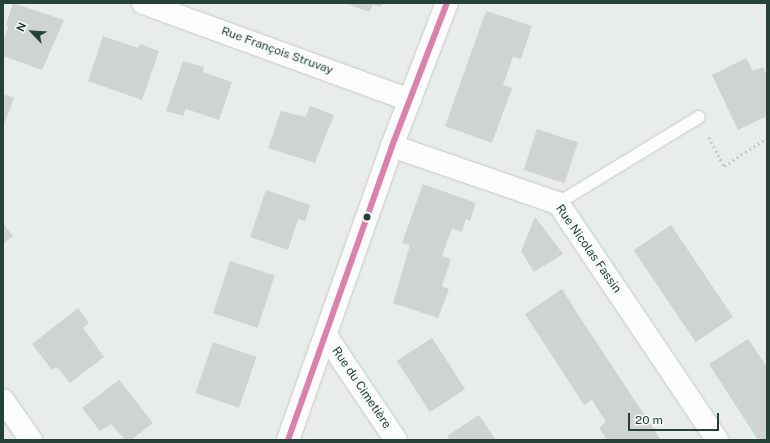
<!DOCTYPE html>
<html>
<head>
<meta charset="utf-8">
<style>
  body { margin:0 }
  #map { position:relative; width:770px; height:443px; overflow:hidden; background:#e8edeb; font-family:"Public Sans",sans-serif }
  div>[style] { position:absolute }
  .building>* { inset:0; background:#cfd4d2; transform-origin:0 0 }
  .path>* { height:2.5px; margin-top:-1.25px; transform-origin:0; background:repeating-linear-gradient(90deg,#c3ccca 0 2px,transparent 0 5px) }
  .roads { filter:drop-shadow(0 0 1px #c5cac8) drop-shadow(0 0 1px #c5cac8) }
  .service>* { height:12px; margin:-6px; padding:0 6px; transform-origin:6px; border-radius:6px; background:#fcfcfc }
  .minor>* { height:22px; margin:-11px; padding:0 11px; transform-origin:11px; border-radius:11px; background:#fcfcfc }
  .bus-1>* { height:6px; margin:-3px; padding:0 3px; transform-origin:3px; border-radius:3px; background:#dc81aa }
  .dots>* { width:11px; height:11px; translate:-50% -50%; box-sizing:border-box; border:2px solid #f7fbf9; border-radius:50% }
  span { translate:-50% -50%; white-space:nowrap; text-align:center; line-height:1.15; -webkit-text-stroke:3px #f7fbf9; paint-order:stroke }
  .street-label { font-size:12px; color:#24423a }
  .frame { position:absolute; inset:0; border:4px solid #24423a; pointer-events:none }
  .north { position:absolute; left:12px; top:12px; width:40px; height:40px; -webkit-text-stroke:3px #f7fbf9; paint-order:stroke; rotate:295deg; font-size:11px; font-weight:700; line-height:16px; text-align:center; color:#24423a }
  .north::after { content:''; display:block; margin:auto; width:14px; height:18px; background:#24423a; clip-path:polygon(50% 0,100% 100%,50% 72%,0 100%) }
  .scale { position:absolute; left:628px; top:413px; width:91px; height:18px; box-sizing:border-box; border:2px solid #24423a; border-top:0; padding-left:5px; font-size:12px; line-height:14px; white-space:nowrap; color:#24423a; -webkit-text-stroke:3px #f7fbf9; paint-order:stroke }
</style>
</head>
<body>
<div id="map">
  <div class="building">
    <i style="clip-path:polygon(13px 3px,64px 20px,42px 70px,3px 56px,3px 42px,8px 27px,6px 25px)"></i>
    <i style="clip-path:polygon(345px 3px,382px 3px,381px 7px,373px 5px,369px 12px)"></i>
    <i style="clip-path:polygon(486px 11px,532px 26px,521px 59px,513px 57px,503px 85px,512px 88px,492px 143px,445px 126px)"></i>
    <i style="clip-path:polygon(103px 36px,138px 48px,140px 44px,159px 51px,142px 100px,88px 81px)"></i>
    <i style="clip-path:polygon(746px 58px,753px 71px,763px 67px,767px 76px,767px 116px,738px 130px,712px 75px)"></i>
    <i style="clip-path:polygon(183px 61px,204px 67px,203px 72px,232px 82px,219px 120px,186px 109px,183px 116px,166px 111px)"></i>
    <i style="clip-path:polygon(3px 94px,14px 98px,3px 127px)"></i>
    <i style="clip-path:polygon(310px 106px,334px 115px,315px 163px,268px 148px,281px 111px,306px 117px)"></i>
    <i style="left:537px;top:129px;width:43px;height:43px;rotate:18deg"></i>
    <i style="clip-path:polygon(423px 184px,476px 203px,470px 221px,466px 219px,462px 232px,452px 228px,442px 256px,451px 259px,442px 286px,449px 289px,438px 318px,393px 303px,410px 245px,402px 243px)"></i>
    <i style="clip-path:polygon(266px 190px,310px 205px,305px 221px,298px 219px,288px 250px,250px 237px)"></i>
    <i style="clip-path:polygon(535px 217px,563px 254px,534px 272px,521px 251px)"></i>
    <i style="clip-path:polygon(3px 223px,13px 236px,3px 244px)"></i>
    <i style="left:671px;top:225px;width:111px;height:45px;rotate:56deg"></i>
    <i style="left:230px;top:261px;width:47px;height:55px;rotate:18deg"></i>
    <i style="clip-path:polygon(562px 289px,577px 313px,661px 440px,607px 440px,599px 428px,606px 422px,592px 400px,584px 405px,525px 314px)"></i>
    <i style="clip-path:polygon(78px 308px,89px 323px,83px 328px,104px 357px,70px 383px,57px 367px,52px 370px,32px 344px)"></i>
    <i style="left:432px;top:338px;width:61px;height:42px;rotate:57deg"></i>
    <i style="clip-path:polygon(748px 339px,767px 367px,767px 440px,758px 440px,709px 364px)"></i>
    <i style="left:213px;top:342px;width:46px;height:54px;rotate:19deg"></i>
    <i style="clip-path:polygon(119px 380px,153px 423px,131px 440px,125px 440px,111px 424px,100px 431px,82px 408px)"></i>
    <i style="clip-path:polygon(479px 415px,496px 440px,450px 440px,447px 436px)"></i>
  </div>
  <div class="path">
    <i style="left:709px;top:137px;width:33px;rotate:63deg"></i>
    <i style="left:724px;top:166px;width:51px;rotate:-33.1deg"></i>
  </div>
  <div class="roads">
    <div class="service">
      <i style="left:558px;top:203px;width:165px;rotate:-31.4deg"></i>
    </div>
    <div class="minor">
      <i style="left:143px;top:3px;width:284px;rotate:20deg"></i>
      <i style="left:392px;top:146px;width:176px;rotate:19deg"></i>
      <i style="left:558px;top:203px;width:285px;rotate:56.1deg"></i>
      <i style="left:326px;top:336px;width:125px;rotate:56.1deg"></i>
      <i style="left:3px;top:400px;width:49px;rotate:55deg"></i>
      <i style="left:288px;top:440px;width:312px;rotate:-70.5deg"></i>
      <i style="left:392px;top:146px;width:153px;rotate:-69deg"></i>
    </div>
  </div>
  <div class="bus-1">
    <i style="left:288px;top:440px;width:312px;rotate:-70.5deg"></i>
    <i style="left:392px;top:146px;width:153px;rotate:-69deg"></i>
  </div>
  <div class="dots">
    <i style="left:367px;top:217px;background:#24423a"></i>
  </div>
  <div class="street-label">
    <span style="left:277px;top:51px;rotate:20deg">Rue François Struvay</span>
    <span style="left:588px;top:249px;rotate:55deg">Rue Nicolas Fassin</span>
    <span style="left:361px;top:388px;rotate:56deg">Rue du Cimetière</span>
  </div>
  <div class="frame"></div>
  <div class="north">N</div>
  <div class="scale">20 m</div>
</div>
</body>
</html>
